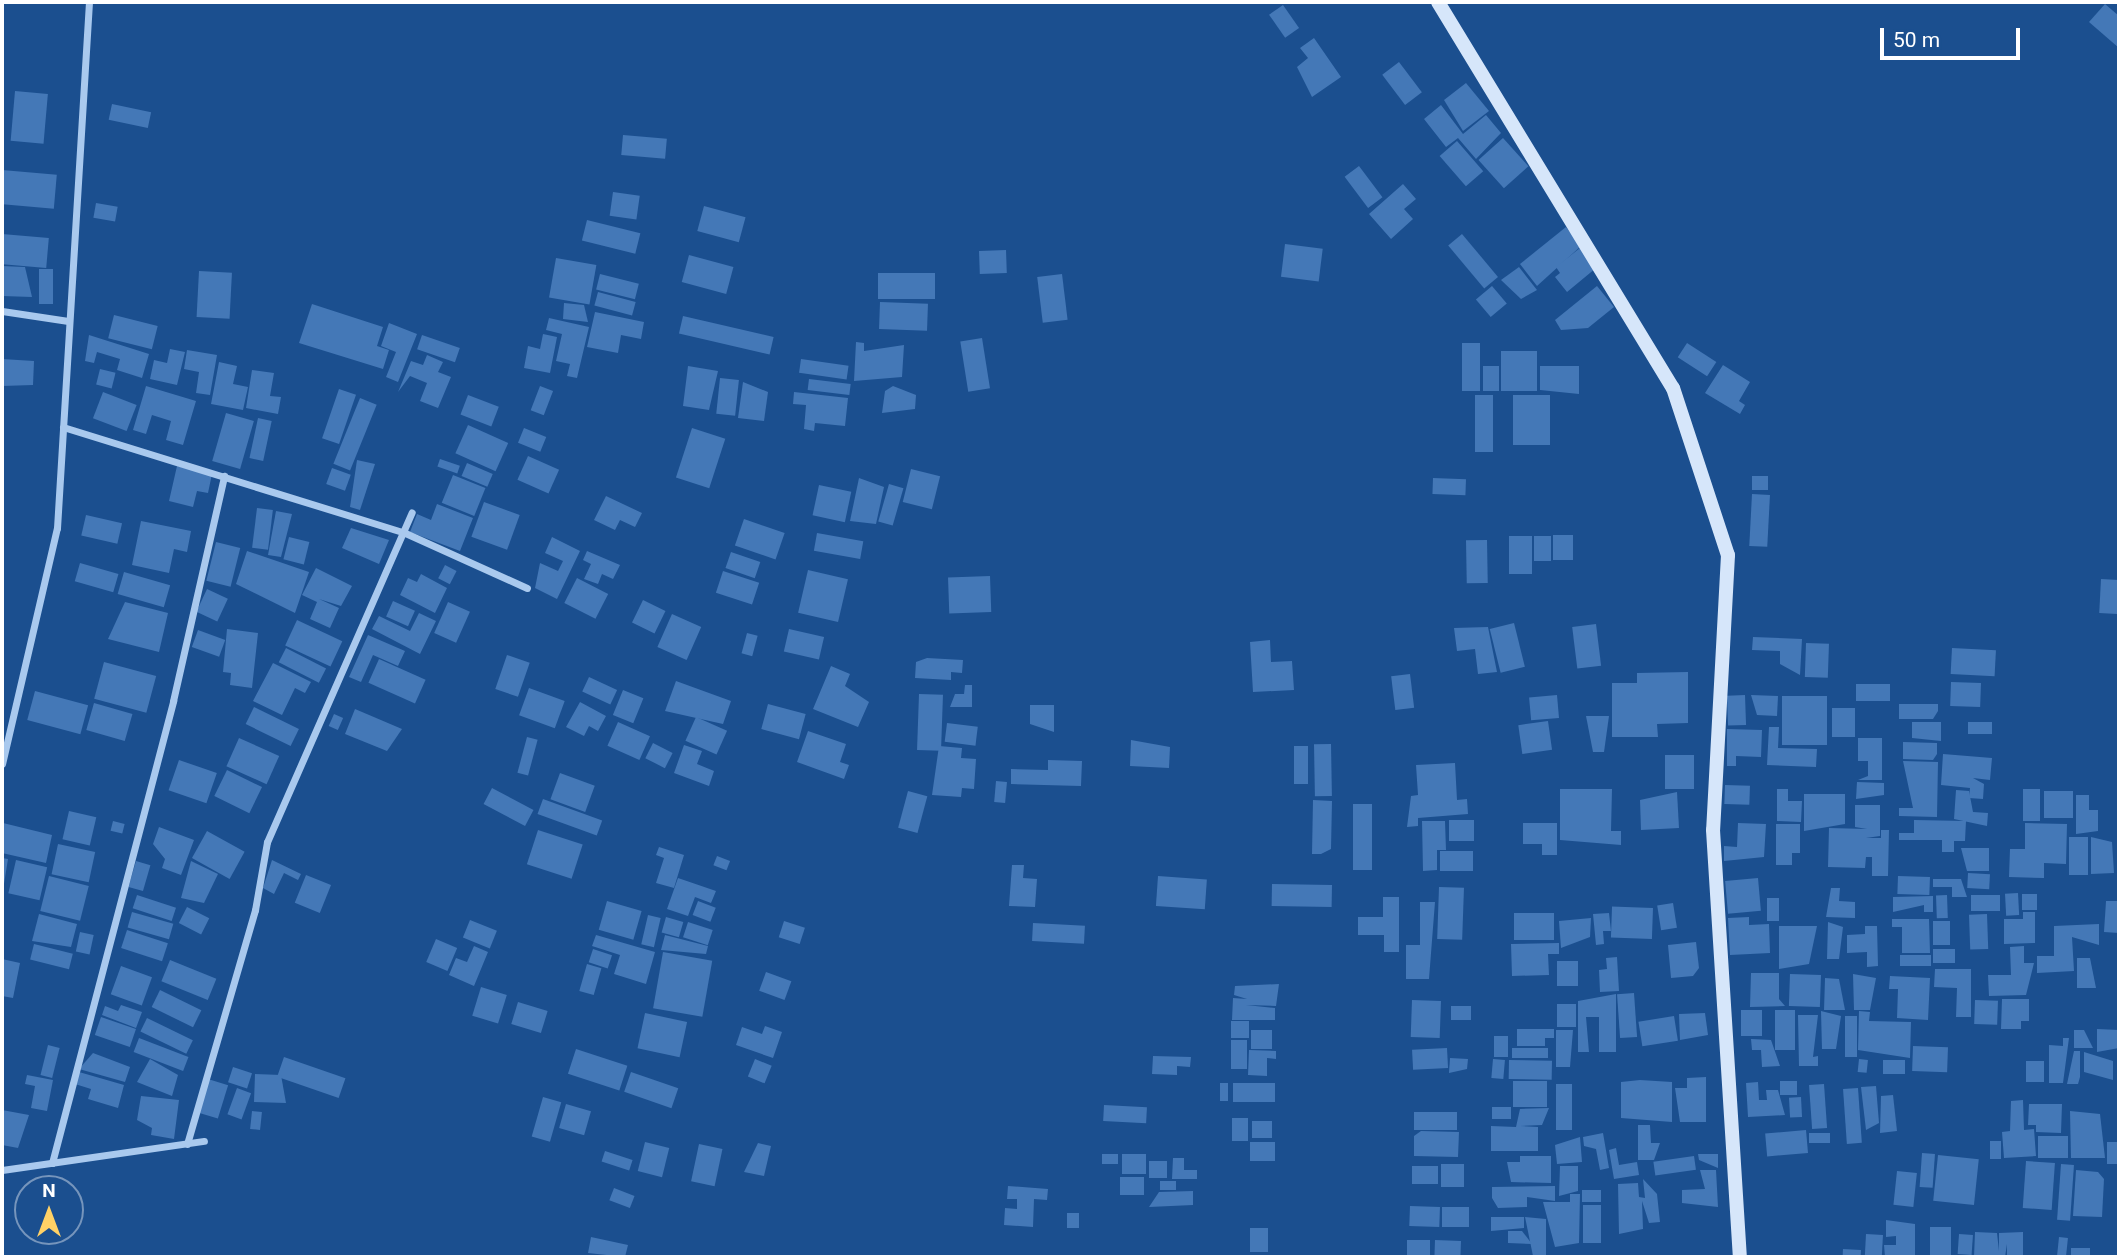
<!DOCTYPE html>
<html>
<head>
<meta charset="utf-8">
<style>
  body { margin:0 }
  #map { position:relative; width:2121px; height:1259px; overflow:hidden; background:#1b4f8f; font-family:Roboto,sans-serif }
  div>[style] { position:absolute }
  .building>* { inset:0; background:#4478b7; transform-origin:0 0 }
  .street>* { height:7px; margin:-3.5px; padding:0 3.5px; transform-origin:3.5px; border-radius:3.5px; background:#a9c9ee }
  .secondary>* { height:14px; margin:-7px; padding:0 7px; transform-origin:7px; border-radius:7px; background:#d6e6fa }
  span { translate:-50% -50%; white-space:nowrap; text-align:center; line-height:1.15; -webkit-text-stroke:6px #1b4f8f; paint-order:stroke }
  .frame { position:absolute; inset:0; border:4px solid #fff; pointer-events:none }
  .north { position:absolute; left:14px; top:1175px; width:70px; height:70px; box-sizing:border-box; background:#1b4f8f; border:2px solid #7695bc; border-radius:50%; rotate:0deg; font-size:19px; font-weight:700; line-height:28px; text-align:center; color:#fff }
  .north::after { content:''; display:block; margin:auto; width:24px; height:32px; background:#ffd166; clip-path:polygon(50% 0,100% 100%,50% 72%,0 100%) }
  .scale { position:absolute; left:1880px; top:28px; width:140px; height:32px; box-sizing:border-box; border:4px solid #fff; border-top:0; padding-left:9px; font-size:21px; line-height:24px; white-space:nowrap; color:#fff; -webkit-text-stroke:5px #1b4f8f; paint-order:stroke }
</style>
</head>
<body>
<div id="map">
  <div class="building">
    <i style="clip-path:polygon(2105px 4px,2119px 16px,2119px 48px,2089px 22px)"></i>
    <i style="left:1283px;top:5px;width:28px;height:17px;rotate:55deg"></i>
    <i style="clip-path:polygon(1314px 38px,1341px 77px,1312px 97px,1297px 67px,1308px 58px,1300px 48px)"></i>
    <i style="left:1399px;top:62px;width:38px;height:21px;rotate:53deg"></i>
    <i style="clip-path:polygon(1466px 83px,1489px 111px,1463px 131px,1444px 100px)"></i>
    <i style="left:15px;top:91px;width:33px;height:50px;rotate:5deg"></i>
    <i style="left:112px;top:104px;width:40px;height:16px;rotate:12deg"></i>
    <i style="clip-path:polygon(1441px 105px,1463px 134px,1486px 115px,1501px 133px,1476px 159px,1458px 138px,1446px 147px,1424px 119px)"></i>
    <i style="left:623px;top:135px;width:44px;height:20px;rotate:5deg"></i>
    <i style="left:1503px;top:138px;width:38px;height:33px;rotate:48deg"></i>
    <i style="left:1457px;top:141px;width:40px;height:23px;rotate:49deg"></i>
    <i style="left:1359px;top:166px;width:39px;height:18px;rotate:53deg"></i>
    <i style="left:2px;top:170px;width:55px;height:34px;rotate:5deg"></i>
    <i style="clip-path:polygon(1403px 184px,1416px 199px,1404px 209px,1413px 219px,1391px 239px,1369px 214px)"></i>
    <i style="left:613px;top:192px;width:27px;height:24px;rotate:8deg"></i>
    <i style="left:96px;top:203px;width:22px;height:15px;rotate:10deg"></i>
    <i style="left:704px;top:206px;width:43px;height:26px;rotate:15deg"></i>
    <i style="left:587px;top:220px;width:55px;height:21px;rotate:14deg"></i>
    <i style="clip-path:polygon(1566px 227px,1581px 246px,1537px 286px,1520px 264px)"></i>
    <i style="left:2px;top:234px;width:47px;height:30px;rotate:5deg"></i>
    <i style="left:1462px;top:234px;width:56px;height:18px;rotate:50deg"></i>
    <i style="left:1285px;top:244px;width:38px;height:33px;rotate:7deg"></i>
    <i style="clip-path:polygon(1580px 248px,1596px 268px,1567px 292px,1555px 277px,1560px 273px,1556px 267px)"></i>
    <i style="left:1006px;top:250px;width:23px;height:27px;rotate:88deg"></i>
    <i style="left:689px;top:255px;width:46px;height:28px;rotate:15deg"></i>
    <i style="left:556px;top:258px;width:41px;height:40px;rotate:10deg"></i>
    <i style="clip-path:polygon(2px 266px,25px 267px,32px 297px,2px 296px)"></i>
    <i style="clip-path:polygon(1519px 267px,1537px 290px,1521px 299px,1501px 280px)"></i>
    <i style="left:39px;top:269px;width:14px;height:35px"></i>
    <i style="left:199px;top:271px;width:33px;height:46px;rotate:3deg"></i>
    <i style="left:878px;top:273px;width:57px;height:26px"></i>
    <i style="left:600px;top:274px;width:40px;height:16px;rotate:14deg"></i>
    <i style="left:1062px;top:274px;width:46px;height:25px;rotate:83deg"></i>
    <i style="left:1492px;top:286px;width:23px;height:21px;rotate:50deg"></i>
    <i style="clip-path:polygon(1597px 286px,1614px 307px,1588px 328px,1561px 330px,1555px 320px)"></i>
    <i style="left:598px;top:292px;width:39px;height:14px;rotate:15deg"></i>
    <i style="left:880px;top:302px;width:48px;height:27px;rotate:2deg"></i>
    <i style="clip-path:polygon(564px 303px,584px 305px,588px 322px,563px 319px)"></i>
    <i style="clip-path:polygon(312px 304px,383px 327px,377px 346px,389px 350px,383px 369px,299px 343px)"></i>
    <i style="clip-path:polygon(595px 312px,644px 322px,641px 339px,621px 335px,618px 353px,587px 347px)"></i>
    <i style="left:114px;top:315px;width:45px;height:24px;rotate:14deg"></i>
    <i style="left:683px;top:316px;width:93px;height:18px;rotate:13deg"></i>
    <i style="clip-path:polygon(549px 318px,589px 327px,577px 378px,567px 376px,570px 364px,556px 361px,562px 334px,546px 330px)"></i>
    <i style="clip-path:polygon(389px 323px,417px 334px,398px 382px,386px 377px,396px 352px,381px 346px)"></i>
    <i style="clip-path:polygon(543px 334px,557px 337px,550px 373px,524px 368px,528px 346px,540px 349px)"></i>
    <i style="clip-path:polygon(89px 335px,149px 354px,142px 378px,117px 370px,120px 359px,97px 352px,94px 363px,85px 361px)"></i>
    <i style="left:422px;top:335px;width:40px;height:15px;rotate:19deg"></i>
    <i style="left:982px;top:338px;width:51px;height:22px;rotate:81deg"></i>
    <i style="clip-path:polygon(856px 342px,864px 343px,864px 351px,904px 345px,902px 377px,854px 381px)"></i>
    <i style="left:1462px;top:343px;width:18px;height:48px"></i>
    <i style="left:1687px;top:343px;width:35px;height:17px;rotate:33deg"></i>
    <i style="clip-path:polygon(170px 349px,185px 352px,177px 385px,150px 379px,154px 360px,167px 363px)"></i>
    <i style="clip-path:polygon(187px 350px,217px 355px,210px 395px,196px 393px,199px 372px,184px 369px)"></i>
    <i style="left:1501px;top:351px;width:36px;height:40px"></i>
    <i style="clip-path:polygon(427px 355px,443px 362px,438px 372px,451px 377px,438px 408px,420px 401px,427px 383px,410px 376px,398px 392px,411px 361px,423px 365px)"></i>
    <i style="clip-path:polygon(2px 359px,34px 361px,33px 385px,2px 386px)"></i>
    <i style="left:801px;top:359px;width:48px;height:14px;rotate:8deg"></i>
    <i style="clip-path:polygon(219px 362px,237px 366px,233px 384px,248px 387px,243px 410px,211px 404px)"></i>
    <i style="clip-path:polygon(1723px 365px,1750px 382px,1739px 401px,1745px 405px,1740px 414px,1705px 393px)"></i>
    <i style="clip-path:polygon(688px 366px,718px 371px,709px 410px,683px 406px)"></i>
    <i style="left:1483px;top:366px;width:16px;height:25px"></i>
    <i style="clip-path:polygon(1540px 366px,1579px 366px,1579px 394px,1540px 390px)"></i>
    <i style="left:100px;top:369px;width:16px;height:16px;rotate:14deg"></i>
    <i style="clip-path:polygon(252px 370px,274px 373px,270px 396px,281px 397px,278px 414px,246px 408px)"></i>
    <i style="left:720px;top:378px;width:19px;height:36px;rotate:6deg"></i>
    <i style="left:809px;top:379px;width:42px;height:11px;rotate:7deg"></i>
    <i style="clip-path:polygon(743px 382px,768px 392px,764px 421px,738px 418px)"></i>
    <i style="clip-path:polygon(146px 386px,196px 401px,183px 445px,166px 440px,171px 421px,152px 415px,146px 434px,133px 430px)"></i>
    <i style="left:540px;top:386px;width:14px;height:26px;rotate:21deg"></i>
    <i style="clip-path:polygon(893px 386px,916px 395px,915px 409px,882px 413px,885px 391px)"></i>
    <i style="left:339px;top:389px;width:18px;height:52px;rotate:19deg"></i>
    <i style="left:103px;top:392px;width:36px;height:28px;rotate:21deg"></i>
    <i style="clip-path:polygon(794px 392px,848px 398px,845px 426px,815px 423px,814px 431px,804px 429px,806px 405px,793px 404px)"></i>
    <i style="left:468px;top:395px;width:33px;height:21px;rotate:21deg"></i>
    <i style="left:1475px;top:395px;width:18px;height:57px"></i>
    <i style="left:1513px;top:395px;width:37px;height:50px"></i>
    <i style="left:360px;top:398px;width:18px;height:71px;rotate:22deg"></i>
    <i style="left:226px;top:413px;width:29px;height:50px;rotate:16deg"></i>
    <i style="left:258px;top:418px;width:14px;height:41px;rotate:12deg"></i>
    <i style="left:468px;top:425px;width:44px;height:31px;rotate:24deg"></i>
    <i style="left:524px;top:428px;width:24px;height:16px;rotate:22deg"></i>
    <i style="left:692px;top:428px;width:35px;height:52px;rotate:18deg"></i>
    <i style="left:528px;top:456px;width:34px;height:26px;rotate:24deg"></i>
    <i style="left:440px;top:459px;width:21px;height:8px;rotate:19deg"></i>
    <i style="clip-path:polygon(357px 460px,375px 464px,360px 510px,350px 507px)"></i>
    <i style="left:467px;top:463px;width:28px;height:14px;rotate:23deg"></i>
    <i style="clip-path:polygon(177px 466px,212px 474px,208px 493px,197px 491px,193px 507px,169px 501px)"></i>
    <i style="left:332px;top:468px;width:20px;height:17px;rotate:20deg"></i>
    <i style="left:911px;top:469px;width:30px;height:34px;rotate:14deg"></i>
    <i style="left:453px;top:475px;width:35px;height:30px;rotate:22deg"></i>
    <i style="left:1752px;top:476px;width:16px;height:14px"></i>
    <i style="clip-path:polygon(859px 478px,884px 487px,876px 524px,850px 521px)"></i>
    <i style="left:1433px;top:478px;width:33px;height:16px;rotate:2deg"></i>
    <i style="left:889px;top:484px;width:15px;height:39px;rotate:16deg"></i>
    <i style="left:819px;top:485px;width:33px;height:31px;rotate:12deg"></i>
    <i style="left:1752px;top:494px;width:18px;height:52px;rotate:3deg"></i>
    <i style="clip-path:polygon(606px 496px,642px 513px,635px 527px,620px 520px,615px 530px,594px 520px)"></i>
    <i style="left:484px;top:502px;width:38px;height:37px;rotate:20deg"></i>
    <i style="clip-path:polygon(437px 504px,473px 518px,460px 551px,410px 532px,417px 514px,431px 520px)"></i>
    <i style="left:257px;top:508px;width:16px;height:40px;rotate:7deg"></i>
    <i style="clip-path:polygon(276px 511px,292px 514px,281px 557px,268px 555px)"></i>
    <i style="left:86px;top:515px;width:37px;height:21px;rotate:13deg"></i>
    <i style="left:744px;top:519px;width:43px;height:28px;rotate:19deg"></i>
    <i style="clip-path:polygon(141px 521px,191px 531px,187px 552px,174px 549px,169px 573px,132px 565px)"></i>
    <i style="clip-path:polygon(351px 528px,389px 540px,379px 564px,342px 548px)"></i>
    <i style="left:817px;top:533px;width:47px;height:18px;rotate:10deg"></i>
    <i style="left:1573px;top:535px;width:25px;height:20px;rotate:90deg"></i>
    <i style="left:1509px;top:536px;width:23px;height:38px"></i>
    <i style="left:1534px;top:536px;width:17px;height:25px"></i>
    <i style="left:289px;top:537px;width:21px;height:23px;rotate:14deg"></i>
    <i style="clip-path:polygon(552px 537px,580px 551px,557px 599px,535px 588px,540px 563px,558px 571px,563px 561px,545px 553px)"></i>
    <i style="left:1487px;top:540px;width:43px;height:21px;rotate:89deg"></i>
    <i style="left:216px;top:542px;width:25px;height:40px;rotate:14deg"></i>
    <i style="clip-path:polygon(247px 551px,309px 572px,295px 613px,236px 584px)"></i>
    <i style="clip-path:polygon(587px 551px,620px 565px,613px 579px,602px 574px,598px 584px,584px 579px,591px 564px,583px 560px)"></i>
    <i style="left:731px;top:552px;width:31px;height:17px;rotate:19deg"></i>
    <i style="left:80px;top:563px;width:40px;height:19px;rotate:16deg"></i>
    <i style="left:445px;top:565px;width:13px;height:15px;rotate:27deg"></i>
    <i style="clip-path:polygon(316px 568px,352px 586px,341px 606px,319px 599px,339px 608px,330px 628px,310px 619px,317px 602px,302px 595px)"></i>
    <i style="left:808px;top:570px;width:41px;height:44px;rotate:13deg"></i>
    <i style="left:723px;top:571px;width:38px;height:23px;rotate:18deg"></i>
    <i style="left:124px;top:572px;width:48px;height:23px;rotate:16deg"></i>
    <i style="clip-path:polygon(421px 574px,447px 588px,435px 613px,400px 595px,408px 578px,417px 582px)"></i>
    <i style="left:990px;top:576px;width:36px;height:42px;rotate:88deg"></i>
    <i style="left:577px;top:578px;width:35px;height:28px;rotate:27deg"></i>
    <i style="left:2101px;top:579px;width:18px;height:34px;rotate:3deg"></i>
    <i style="left:207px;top:589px;width:23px;height:25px;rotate:25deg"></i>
    <i style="left:643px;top:600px;width:25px;height:25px;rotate:26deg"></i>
    <i style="left:393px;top:601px;width:24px;height:17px;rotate:24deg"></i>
    <i style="clip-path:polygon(125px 602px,168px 613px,159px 652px,108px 639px)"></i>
    <i style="left:448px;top:602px;width:24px;height:34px;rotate:24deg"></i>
    <i style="clip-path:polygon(419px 613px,436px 621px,420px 654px,372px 629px,379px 616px,410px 631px)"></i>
    <i style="left:672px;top:614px;width:32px;height:36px;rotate:24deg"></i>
    <i style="left:297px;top:620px;width:50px;height:28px;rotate:25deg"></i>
    <i style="left:1514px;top:623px;width:45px;height:25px;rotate:76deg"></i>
    <i style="left:1596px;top:624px;width:42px;height:24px;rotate:83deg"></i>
    <i style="clip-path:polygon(1488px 627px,1497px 672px,1478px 674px,1475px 649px,1457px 651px,1454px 628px)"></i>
    <i style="clip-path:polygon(227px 629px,258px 633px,252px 688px,230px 685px,231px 673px,223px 672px)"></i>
    <i style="left:789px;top:629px;width:36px;height:23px;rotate:13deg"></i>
    <i style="left:198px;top:630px;width:29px;height:18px;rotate:20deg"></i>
    <i style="left:747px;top:633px;width:11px;height:21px;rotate:15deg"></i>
    <i style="clip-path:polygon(368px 635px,405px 651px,398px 666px,373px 655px,361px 682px,349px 677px)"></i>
    <i style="clip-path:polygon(1753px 637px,1802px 639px,1800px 675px,1780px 664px,1780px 651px,1752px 650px)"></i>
    <i style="clip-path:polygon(1270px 640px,1271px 662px,1292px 661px,1294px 690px,1253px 692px,1250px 642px)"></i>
    <i style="left:1806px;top:643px;width:23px;height:34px;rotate:2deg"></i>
    <i style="left:286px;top:648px;width:45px;height:16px;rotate:27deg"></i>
    <i style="left:1952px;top:648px;width:44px;height:26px;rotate:3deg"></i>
    <i style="left:507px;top:655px;width:24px;height:36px;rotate:19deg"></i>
    <i style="clip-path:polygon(927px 658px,963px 660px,962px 673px,951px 672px,951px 680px,915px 678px,916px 662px)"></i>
    <i style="left:379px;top:659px;width:51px;height:26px;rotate:24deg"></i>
    <i style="left:104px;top:662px;width:54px;height:38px;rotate:15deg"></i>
    <i style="clip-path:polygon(273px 663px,311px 682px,305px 693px,295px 688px,282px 715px,253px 701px)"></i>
    <i style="clip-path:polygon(831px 666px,850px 674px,845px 686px,869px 702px,858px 727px,813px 709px)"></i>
    <i style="clip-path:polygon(1688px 672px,1688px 723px,1657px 724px,1658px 737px,1612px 737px,1612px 683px,1637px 683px,1637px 673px)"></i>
    <i style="left:1410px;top:674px;width:34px;height:19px;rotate:83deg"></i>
    <i style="left:589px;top:677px;width:31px;height:16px;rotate:25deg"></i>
    <i style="clip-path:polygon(676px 681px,731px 701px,723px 724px,665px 711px)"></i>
    <i style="left:1951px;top:682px;width:30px;height:24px;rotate:2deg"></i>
    <i style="left:1856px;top:684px;width:34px;height:17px"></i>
    <i style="clip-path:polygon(965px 685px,972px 685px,972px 707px,950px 707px,955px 694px,964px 694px)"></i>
    <i style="left:529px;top:688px;width:38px;height:29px;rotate:20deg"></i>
    <i style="left:623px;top:690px;width:22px;height:27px;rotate:22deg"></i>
    <i style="left:35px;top:691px;width:55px;height:30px;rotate:15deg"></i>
    <i style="left:919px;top:694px;width:24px;height:56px;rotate:2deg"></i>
    <i style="left:1557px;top:695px;width:23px;height:28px;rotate:85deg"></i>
    <i style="left:1745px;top:695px;width:30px;height:18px;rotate:88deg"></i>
    <i style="clip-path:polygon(1751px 695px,1778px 696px,1777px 716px,1757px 715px)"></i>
    <i style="left:1782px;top:696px;width:45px;height:49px"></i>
    <i style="clip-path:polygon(580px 702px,606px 716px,598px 731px,589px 726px,584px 736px,566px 727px)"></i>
    <i style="left:94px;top:703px;width:40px;height:28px;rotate:16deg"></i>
    <i style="left:768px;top:704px;width:39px;height:26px;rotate:15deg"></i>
    <i style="clip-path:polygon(1899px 704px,1938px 704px,1938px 711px,1933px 719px,1899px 719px)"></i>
    <i style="clip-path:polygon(1030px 705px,1054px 705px,1054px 732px,1030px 724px)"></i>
    <i style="left:254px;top:707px;width:50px;height:19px;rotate:26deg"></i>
    <i style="left:1832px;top:708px;width:23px;height:29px"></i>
    <i style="clip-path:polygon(355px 709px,402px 729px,387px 751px,345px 734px)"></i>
    <i style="left:334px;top:714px;width:10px;height:13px;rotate:24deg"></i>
    <i style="clip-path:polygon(1586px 716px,1609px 716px,1604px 752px,1593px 752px)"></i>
    <i style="left:696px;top:717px;width:34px;height:26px;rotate:24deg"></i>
    <i style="left:1548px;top:721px;width:29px;height:30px;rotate:82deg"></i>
    <i style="left:618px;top:722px;width:35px;height:26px;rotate:24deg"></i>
    <i style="clip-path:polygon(1912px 722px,1941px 722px,1941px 741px,1912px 738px)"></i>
    <i style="left:1968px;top:722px;width:24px;height:12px"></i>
    <i style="left:947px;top:723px;width:31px;height:19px;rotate:7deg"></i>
    <i style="clip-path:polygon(1769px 727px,1779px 727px,1778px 748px,1817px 749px,1816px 767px,1767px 765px)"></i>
    <i style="clip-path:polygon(1727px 729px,1762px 730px,1761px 757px,1736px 756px,1736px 766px,1727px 766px)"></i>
    <i style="clip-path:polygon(808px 731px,846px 744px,840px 762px,849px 765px,844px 779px,797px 762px)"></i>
    <i style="left:527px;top:737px;width:11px;height:37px;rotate:15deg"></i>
    <i style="left:239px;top:738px;width:44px;height:31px;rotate:24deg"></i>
    <i style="clip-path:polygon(1858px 738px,1882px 738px,1882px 780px,1858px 780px,1868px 776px,1868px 761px,1858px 761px)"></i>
    <i style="clip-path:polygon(1131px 740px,1170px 747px,1169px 768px,1130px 766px)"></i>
    <i style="clip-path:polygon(1903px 742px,1937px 743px,1937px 754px,1933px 760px,1903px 759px)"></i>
    <i style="left:653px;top:743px;width:22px;height:17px;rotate:27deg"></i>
    <i style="left:1331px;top:744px;width:52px;height:17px;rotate:89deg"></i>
    <i style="clip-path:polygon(684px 745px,702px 751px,697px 764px,714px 771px,709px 786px,674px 773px)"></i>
    <i style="clip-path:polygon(939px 746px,962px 748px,961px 758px,976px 759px,974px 789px,962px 788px,961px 797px,932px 795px)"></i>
    <i style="left:1294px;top:746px;width:14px;height:38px"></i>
    <i style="clip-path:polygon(1943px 754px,1992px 758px,1990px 780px,1973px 778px,1984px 784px,1983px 799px,1969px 798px,1970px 788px,1941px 785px)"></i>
    <i style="left:1665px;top:755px;width:29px;height:34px"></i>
    <i style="left:179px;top:760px;width:40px;height:32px;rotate:19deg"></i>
    <i style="clip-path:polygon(1048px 760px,1082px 761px,1081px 786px,1011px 784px,1011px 769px,1048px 770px)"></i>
    <i style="clip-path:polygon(1903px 761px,1938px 762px,1937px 817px,1899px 816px,1899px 808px,1913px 808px)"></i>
    <i style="clip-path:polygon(1455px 763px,1457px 800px,1467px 799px,1468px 814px,1418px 818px,1418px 826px,1407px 827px,1411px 796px,1418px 795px,1416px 765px)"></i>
    <i style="left:227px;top:770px;width:39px;height:29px;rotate:26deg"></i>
    <i style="left:560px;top:773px;width:37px;height:28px;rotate:20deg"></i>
    <i style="left:996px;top:781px;width:11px;height:21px;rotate:5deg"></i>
    <i style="clip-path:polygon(1857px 782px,1884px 783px,1884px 795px,1856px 799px)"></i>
    <i style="left:1725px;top:785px;width:25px;height:19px;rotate:2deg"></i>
    <i style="left:492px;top:788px;width:47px;height:18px;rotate:28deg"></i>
    <i style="clip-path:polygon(1560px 789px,1612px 789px,1611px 831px,1621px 831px,1621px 845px,1560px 840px)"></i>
    <i style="clip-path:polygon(1777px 789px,1788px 789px,1788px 801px,1802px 801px,1801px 822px,1777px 821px)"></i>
    <i style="left:2023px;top:789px;width:17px;height:32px"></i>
    <i style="clip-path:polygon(1956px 790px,1969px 791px,1973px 812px,1988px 813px,1987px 826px,1954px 819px)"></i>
    <i style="left:908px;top:791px;width:20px;height:38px;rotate:15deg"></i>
    <i style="left:2044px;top:791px;width:29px;height:27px"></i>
    <i style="clip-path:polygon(1677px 792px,1679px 828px,1641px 830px,1640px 800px)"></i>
    <i style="clip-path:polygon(1804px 794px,1845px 794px,1845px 824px,1804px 831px)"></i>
    <i style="clip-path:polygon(2076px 795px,2089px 795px,2089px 810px,2098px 810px,2098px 831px,2076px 834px)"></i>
    <i style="left:543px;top:799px;width:63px;height:16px;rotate:20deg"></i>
    <i style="clip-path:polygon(1313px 800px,1332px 801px,1331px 849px,1321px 854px,1312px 854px)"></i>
    <i style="left:1353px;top:804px;width:19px;height:66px"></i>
    <i style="clip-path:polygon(1855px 805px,1880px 805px,1880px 836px,1866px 838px,1881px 838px,1881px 830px,1889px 830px,1888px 876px,1872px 876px,1872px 857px,1866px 857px,1865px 868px,1828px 867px,1829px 828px,1867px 829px,1855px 827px)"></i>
    <i style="left:69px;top:811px;width:28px;height:29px;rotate:13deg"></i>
    <i style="left:1449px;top:820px;width:25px;height:21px"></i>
    <i style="clip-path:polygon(1914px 820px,1966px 821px,1965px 841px,1954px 841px,1954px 852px,1942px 852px,1942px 840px,1899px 840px,1899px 833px,1914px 833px)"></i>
    <i style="left:113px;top:821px;width:12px;height:10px;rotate:14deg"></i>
    <i style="clip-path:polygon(1422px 821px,1445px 821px,1446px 850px,1437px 850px,1437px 870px,1423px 871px)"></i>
    <i style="clip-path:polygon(3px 823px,52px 835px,46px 863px,2px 853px)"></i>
    <i style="clip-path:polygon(1523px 823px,1557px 823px,1557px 855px,1542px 855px,1542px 844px,1523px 844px)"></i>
    <i style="clip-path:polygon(1738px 823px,1766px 824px,1764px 857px,1724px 861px,1724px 846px,1737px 847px)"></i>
    <i style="clip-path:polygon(2025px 823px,2067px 824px,2066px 864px,2044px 863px,2044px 878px,2009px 877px,2010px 849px,2025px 849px)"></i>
    <i style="clip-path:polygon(1776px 824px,1800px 824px,1800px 853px,1792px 853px,1792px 865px,1776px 865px)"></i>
    <i style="clip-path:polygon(159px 827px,194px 840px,181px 875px,162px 868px,165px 859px,153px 844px)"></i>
    <i style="left:538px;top:830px;width:47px;height:36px;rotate:18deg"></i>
    <i style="left:207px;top:831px;width:43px;height:31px;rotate:29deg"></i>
    <i style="left:2069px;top:837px;width:19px;height:38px"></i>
    <i style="clip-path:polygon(2091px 837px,2112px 842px,2114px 873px,2091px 874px)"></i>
    <i style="left:58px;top:844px;width:38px;height:31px;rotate:12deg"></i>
    <i style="clip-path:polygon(659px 847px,684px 855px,674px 888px,656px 883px,664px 858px,656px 855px)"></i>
    <i style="clip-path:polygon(1961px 848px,1989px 848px,1989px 871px,1967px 871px)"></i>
    <i style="left:1440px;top:851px;width:33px;height:20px"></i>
    <i style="left:717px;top:856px;width:14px;height:10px;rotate:21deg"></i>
    <i style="clip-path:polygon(2px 858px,8px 859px,3px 890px,2px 890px)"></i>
    <i style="left:16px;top:860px;width:32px;height:34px;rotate:13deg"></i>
    <i style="clip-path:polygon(272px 860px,301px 874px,298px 880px,284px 873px,274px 894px,263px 888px)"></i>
    <i style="left:136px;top:861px;width:15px;height:27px;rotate:16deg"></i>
    <i style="clip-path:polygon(191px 861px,218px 874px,204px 903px,181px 898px)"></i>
    <i style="clip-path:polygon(1012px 865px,1024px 865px,1023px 878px,1037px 879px,1035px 907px,1009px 906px)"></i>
    <i style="left:1968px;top:873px;width:22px;height:15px;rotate:3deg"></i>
    <i style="left:306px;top:875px;width:27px;height:30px;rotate:22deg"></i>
    <i style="left:49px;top:876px;width:41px;height:36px;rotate:14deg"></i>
    <i style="left:1158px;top:876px;width:49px;height:30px;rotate:4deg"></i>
    <i style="left:1898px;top:876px;width:32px;height:18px;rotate:2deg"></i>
    <i style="clip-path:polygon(678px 878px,716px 891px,711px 903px,695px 897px,688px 916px,667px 909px)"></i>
    <i style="left:1758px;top:878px;width:33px;height:33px;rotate:85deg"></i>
    <i style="clip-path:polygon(1933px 879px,1961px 879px,1967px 897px,1952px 897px,1952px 887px,1933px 887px)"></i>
    <i style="left:1272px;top:884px;width:60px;height:22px;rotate:1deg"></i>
    <i style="left:1439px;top:887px;width:25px;height:52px;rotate:2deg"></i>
    <i style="clip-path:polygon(1831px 888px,1840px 888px,1839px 901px,1855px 902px,1855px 918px,1826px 917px)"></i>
    <i style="left:2018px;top:893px;width:22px;height:13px;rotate:87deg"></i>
    <i style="left:2022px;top:894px;width:15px;height:16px"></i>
    <i style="left:137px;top:895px;width:41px;height:14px;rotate:18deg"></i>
    <i style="left:1947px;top:895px;width:23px;height:11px;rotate:88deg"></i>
    <i style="left:1971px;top:895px;width:29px;height:16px"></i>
    <i style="clip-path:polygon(1933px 896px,1933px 912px,1924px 912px,1924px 905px,1893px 912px,1893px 897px)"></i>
    <i style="clip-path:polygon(1383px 897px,1399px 897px,1399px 952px,1384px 952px,1384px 935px,1358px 935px,1358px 917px,1383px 917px)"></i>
    <i style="left:1767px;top:898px;width:12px;height:23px"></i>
    <i style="left:607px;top:901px;width:36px;height:30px;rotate:16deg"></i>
    <i style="left:698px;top:901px;width:19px;height:15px;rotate:21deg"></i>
    <i style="clip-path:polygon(2106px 901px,2119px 901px,2119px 933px,2104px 932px)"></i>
    <i style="clip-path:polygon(1420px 902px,1435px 902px,1429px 979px,1406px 979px,1406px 945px,1420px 945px)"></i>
    <i style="left:1673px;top:903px;width:25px;height:16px;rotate:81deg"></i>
    <i style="left:187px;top:907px;width:25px;height:18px;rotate:27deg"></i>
    <i style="left:1653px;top:908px;width:31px;height:41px;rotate:92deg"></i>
    <i style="left:132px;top:912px;width:43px;height:16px;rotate:16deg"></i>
    <i style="clip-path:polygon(2023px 912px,2035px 912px,2035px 943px,2004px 944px,2004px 919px,2023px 919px)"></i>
    <i style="left:1514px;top:913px;width:40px;height:27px"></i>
    <i style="clip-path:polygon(1609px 913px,1611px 931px,1603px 931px,1604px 944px,1596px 945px,1593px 914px)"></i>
    <i style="clip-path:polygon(39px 914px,77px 924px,71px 947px,32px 941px)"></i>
    <i style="left:1987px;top:914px;width:35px;height:18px;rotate:88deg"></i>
    <i style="left:648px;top:915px;width:13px;height:30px;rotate:13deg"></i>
    <i style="left:666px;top:917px;width:18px;height:16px;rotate:16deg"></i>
    <i style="clip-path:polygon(1749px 917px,1749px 925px,1769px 924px,1770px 953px,1730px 955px,1728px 918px)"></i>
    <i style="clip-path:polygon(1591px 918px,1590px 937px,1561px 948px,1559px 921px)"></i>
    <i style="clip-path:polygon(1892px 919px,1929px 919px,1930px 953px,1902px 953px,1902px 927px,1892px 927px)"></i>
    <i style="left:470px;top:920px;width:29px;height:19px;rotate:22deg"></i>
    <i style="left:784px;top:921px;width:22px;height:17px;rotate:18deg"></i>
    <i style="left:1933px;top:921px;width:17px;height:24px"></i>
    <i style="left:688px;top:922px;width:26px;height:16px;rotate:18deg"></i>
    <i style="clip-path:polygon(1828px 922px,1843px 927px,1839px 959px,1827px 959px)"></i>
    <i style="left:1033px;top:923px;width:52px;height:18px;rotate:3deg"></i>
    <i style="clip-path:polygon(2099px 924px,2099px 945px,2072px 937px,2074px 971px,2037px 973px,2037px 956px,2054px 956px,2054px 926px)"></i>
    <i style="clip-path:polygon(1779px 926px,1817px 926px,1809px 964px,1779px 969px)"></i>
    <i style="clip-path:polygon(1865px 926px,1877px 926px,1878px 966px,1867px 967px,1867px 952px,1847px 953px,1847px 935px,1865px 934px)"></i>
    <i style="left:127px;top:930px;width:43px;height:19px;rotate:18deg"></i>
    <i style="left:80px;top:932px;width:14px;height:20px;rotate:12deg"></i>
    <i style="clip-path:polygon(596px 935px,655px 952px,646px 984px,614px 974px,620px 955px,592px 946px)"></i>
    <i style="clip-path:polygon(665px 935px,708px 946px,706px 954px,661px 950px)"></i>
    <i style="left:436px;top:939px;width:23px;height:25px;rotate:23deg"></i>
    <i style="clip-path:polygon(1696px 942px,1699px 968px,1693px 976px,1671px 978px,1668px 945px)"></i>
    <i style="clip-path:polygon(1559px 943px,1559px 954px,1548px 954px,1549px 975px,1512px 976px,1511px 944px)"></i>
    <i style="left:34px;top:944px;width:40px;height:16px;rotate:14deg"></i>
    <i style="clip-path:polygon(474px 946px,488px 952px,474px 986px,449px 975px,456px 958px,467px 962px)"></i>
    <i style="clip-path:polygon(2024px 946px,2024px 963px,2034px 963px,2026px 995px,1989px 996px,1988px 975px,2011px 975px,2010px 947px)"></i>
    <i style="left:593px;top:949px;width:20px;height:14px;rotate:18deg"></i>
    <i style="left:1933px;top:949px;width:22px;height:14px"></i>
    <i style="left:663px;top:952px;width:50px;height:57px;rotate:10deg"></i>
    <i style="left:1900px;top:955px;width:31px;height:11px"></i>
    <i style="clip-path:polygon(1617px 957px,1619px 991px,1600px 992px,1599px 970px,1607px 969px,1606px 958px)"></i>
    <i style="clip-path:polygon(2077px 958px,2090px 958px,2096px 988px,2077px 988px)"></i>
    <i style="clip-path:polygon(2px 959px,20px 963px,13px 998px,2px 996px)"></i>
    <i style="left:170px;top:960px;width:50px;height:23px;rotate:22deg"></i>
    <i style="left:1557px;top:961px;width:21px;height:25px"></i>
    <i style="left:587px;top:964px;width:15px;height:28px;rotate:16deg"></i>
    <i style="left:121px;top:966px;width:33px;height:30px;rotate:20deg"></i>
    <i style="clip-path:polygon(1935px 969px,1971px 969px,1971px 1017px,1956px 1017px,1957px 988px,1934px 987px)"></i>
    <i style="left:766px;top:972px;width:27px;height:20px;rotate:20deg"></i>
    <i style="clip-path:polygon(1751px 973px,1779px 973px,1779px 999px,1785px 1006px,1750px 1007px)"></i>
    <i style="left:1790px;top:974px;width:31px;height:32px;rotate:2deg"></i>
    <i style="clip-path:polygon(1853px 974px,1876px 978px,1870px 1010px,1854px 1010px)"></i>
    <i style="clip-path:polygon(1890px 976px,1930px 978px,1928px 1020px,1897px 1018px,1898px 989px,1889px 989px)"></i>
    <i style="clip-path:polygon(1825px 978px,1839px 979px,1845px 1010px,1824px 1010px)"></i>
    <i style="clip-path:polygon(1279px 984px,1276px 1006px,1246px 1005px,1275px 1008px,1275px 1020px,1232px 1020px,1233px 998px,1247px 999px,1234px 995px,1235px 986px)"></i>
    <i style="left:481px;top:987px;width:27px;height:30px;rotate:17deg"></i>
    <i style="left:160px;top:990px;width:46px;height:19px;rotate:26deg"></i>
    <i style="left:1634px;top:993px;width:44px;height:17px;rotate:86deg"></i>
    <i style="clip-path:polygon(1616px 994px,1616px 1052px,1599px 1052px,1599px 1017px,1586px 1017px,1589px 1052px,1578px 1052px,1578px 1001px)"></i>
    <i style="clip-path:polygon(2002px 999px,2029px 999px,2029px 1021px,2021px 1021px,2021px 1029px,2001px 1029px)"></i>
    <i style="left:1412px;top:1000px;width:29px;height:37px;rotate:2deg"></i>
    <i style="left:1975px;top:1000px;width:23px;height:24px;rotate:2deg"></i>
    <i style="left:518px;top:1002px;width:31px;height:23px;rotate:17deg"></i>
    <i style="left:1557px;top:1004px;width:19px;height:23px"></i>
    <i style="clip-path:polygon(121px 1005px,142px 1012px,136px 1028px,102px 1015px,105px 1006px,118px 1011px)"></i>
    <i style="left:1451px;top:1006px;width:20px;height:14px"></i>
    <i style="left:1741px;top:1010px;width:21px;height:26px"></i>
    <i style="left:1775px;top:1010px;width:20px;height:40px"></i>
    <i style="clip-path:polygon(1821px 1011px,1841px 1016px,1836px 1049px,1822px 1049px)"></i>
    <i style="clip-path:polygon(1859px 1011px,1870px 1012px,1869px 1021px,1911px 1022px,1910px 1058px,1858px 1050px)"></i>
    <i style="left:645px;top:1013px;width:43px;height:36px;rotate:12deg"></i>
    <i style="clip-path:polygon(1705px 1013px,1708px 1035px,1680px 1040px,1679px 1014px)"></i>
    <i style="clip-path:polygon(1798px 1015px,1818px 1015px,1813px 1057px,1818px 1056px,1818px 1066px,1799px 1066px)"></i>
    <i style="left:1674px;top:1016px;width:25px;height:36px;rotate:81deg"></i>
    <i style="left:1845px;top:1016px;width:12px;height:41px"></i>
    <i style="left:101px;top:1017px;width:37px;height:19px;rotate:19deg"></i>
    <i style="left:147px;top:1018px;width:51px;height:15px;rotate:26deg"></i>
    <i style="left:1231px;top:1021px;width:18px;height:17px"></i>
    <i style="clip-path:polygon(765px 1026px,782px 1032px,773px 1058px,736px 1045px,742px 1027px,762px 1034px)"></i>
    <i style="clip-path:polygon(1517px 1029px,1554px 1029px,1554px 1038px,1545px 1038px,1545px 1046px,1517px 1046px)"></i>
    <i style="clip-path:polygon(2097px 1029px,2119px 1030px,2119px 1048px,2097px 1052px)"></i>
    <i style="left:1251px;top:1030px;width:21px;height:19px"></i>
    <i style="clip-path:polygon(1556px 1030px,1573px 1030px,1570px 1067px,1556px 1067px)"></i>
    <i style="clip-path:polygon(2074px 1030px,2084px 1030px,2093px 1048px,2074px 1048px)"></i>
    <i style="left:1494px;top:1036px;width:14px;height:21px"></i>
    <i style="left:139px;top:1038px;width:53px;height:15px;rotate:21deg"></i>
    <i style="clip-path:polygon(2063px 1038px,2069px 1038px,2063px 1083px,2049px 1083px,2049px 1045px,2063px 1046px)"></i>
    <i style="clip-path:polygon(1751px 1039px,1771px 1040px,1780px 1066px,1762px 1067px,1761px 1050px,1752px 1050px)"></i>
    <i style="left:1231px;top:1040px;width:16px;height:29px"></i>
    <i style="left:48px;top:1045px;width:12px;height:31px;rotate:14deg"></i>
    <i style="left:1913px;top:1046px;width:35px;height:25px;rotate:2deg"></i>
    <i style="left:1447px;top:1048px;width:20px;height:35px;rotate:87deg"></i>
    <i style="left:1512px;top:1048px;width:36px;height:10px"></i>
    <i style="left:576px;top:1049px;width:54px;height:26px;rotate:18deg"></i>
    <i style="clip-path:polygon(1249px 1050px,1276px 1051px,1276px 1059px,1267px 1058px,1267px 1076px,1248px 1075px)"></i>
    <i style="clip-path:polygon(2074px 1051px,2080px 1051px,2080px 1077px,2078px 1084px,2067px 1084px)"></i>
    <i style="clip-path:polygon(2084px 1052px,2113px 1061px,2113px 1080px,2084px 1072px)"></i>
    <i style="clip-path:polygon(93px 1053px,130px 1067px,125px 1082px,79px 1069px)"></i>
    <i style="clip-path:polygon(1153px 1056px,1191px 1057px,1190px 1067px,1177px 1066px,1177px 1075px,1152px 1074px)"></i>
    <i style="left:284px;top:1057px;width:65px;height:21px;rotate:19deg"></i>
    <i style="clip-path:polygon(1450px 1058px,1468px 1059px,1467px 1069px,1449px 1073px)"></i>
    <i style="clip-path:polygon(150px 1059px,178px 1075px,172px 1096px,137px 1082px)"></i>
    <i style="left:755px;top:1059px;width:18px;height:19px;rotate:22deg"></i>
    <i style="left:1493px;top:1059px;width:12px;height:19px;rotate:5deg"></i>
    <i style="left:1859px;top:1059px;width:9px;height:13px;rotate:6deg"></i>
    <i style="left:1509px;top:1060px;width:43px;height:19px;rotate:1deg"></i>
    <i style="left:1883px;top:1060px;width:22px;height:14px"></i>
    <i style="left:2026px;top:1061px;width:18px;height:21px"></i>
    <i style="left:233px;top:1067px;width:20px;height:16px;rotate:18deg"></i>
    <i style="clip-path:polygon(79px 1072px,124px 1085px,118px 1108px,88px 1099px,91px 1089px,75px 1084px)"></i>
    <i style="left:631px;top:1072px;width:50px;height:21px;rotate:19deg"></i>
    <i style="clip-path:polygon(255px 1074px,281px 1075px,286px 1103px,254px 1102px)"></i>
    <i style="clip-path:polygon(27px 1075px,53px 1080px,47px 1111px,31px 1108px,35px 1086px,25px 1084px)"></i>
    <i style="clip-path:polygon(1706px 1077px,1706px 1122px,1680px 1122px,1675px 1088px,1687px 1088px,1687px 1078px)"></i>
    <i style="left:208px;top:1079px;width:21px;height:35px;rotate:17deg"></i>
    <i style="clip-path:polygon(1640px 1080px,1672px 1082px,1672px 1122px,1621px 1118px,1621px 1082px)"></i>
    <i style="left:1547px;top:1081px;width:26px;height:34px;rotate:90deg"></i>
    <i style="left:1780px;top:1081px;width:17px;height:14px"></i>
    <i style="clip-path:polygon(1758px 1082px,1759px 1100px,1767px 1100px,1766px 1090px,1778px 1090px,1785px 1115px,1748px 1117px,1746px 1083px)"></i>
    <i style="left:1220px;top:1083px;width:8px;height:18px"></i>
    <i style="left:1233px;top:1083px;width:42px;height:19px"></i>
    <i style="left:1556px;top:1084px;width:16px;height:46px"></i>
    <i style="left:1824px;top:1084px;width:44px;height:15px;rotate:86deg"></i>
    <i style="clip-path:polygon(1876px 1086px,1879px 1123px,1866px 1130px,1861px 1087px)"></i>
    <i style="left:237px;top:1088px;width:15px;height:28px;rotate:20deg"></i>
    <i style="left:1858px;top:1088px;width:55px;height:15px;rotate:86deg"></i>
    <i style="clip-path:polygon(1893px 1095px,1897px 1131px,1880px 1133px,1881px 1096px)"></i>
    <i style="clip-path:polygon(141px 1096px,179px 1100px,174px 1139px,151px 1135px,152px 1128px,137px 1120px)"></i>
    <i style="left:543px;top:1097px;width:19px;height:41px;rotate:16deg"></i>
    <i style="left:1801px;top:1097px;width:20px;height:12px;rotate:87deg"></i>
    <i style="clip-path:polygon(2023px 1100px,2024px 1130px,2034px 1129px,2036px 1156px,2004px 1158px,2002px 1132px,2010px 1131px,2011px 1101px)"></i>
    <i style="left:566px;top:1104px;width:26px;height:25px;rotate:16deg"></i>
    <i style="clip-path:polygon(2029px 1104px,2062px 1104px,2061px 1133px,2036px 1132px,2036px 1125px,2028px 1125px)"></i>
    <i style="left:1104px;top:1105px;width:43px;height:16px;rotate:3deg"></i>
    <i style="left:1492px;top:1107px;width:19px;height:12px"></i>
    <i style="clip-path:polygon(1549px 1108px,1542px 1125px,1520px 1126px,1538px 1127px,1538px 1151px,1491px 1151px,1491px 1126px,1516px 1127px,1520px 1109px)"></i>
    <i style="clip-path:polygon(2px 1110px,29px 1115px,18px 1148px,2px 1145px)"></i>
    <i style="left:252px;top:1111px;width:10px;height:18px;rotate:6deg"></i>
    <i style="clip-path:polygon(2070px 1111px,2100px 1114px,2105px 1158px,2071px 1158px)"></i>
    <i style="left:1414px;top:1112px;width:43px;height:18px"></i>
    <i style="left:1248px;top:1118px;width:23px;height:16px;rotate:90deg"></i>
    <i style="left:1252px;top:1121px;width:20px;height:17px"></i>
    <i style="clip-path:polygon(1638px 1125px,1650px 1125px,1651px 1143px,1660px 1143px,1654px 1160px,1638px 1160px)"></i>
    <i style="left:1806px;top:1130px;width:23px;height:41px;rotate:85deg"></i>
    <i style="clip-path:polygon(1421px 1131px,1459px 1132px,1458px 1157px,1414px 1156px,1414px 1136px)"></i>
    <i style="clip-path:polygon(1603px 1133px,1609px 1168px,1600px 1170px,1596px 1149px,1584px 1146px,1583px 1137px)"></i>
    <i style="left:1809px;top:1133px;width:21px;height:10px"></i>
    <i style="left:2068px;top:1136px;width:22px;height:30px;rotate:90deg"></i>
    <i style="clip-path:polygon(1580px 1137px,1582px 1162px,1557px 1164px,1555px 1145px)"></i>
    <i style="left:1990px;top:1141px;width:11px;height:18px"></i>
    <i style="left:645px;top:1142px;width:25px;height:30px;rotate:14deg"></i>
    <i style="left:1250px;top:1142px;width:25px;height:19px"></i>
    <i style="left:2107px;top:1142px;width:12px;height:22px"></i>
    <i style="clip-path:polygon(758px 1143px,771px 1146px,764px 1176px,744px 1172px)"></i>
    <i style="left:699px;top:1144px;width:24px;height:38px;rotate:12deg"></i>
    <i style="clip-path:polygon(1616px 1148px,1619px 1165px,1637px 1162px,1639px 1175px,1614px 1179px,1609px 1150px)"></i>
    <i style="left:605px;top:1151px;width:29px;height:11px;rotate:18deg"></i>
    <i style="left:1922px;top:1153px;width:13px;height:34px;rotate:4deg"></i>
    <i style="left:1102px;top:1154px;width:16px;height:10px"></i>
    <i style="left:1122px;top:1154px;width:24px;height:20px"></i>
    <i style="clip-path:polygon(1698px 1154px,1718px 1154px,1718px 1168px,1699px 1160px)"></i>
    <i style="left:1938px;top:1155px;width:41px;height:46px;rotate:6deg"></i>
    <i style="clip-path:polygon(1520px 1156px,1551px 1156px,1551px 1183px,1511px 1182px,1507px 1162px,1520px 1162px)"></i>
    <i style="left:1694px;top:1156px;width:14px;height:41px;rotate:82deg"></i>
    <i style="clip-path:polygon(1173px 1158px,1184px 1158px,1184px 1170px,1197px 1170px,1197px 1179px,1172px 1179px)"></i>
    <i style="left:1149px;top:1161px;width:18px;height:17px"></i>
    <i style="left:2026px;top:1161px;width:29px;height:47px;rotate:4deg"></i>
    <i style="left:1441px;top:1164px;width:23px;height:23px"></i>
    <i style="left:2061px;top:1164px;width:13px;height:56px;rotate:4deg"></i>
    <i style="left:1412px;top:1166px;width:26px;height:18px"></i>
    <i style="clip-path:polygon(1560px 1166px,1578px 1166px,1578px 1191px,1559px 1196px)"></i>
    <i style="clip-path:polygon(1700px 1170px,1716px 1170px,1718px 1207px,1682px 1203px,1682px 1190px,1705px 1189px)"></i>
    <i style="clip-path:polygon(2076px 1170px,2098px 1172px,2104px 1179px,2102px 1217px,2073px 1216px)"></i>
    <i style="left:1897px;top:1171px;width:20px;height:34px;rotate:6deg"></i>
    <i style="left:1120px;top:1177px;width:24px;height:18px"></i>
    <i style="clip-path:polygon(1643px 1179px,1657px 1194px,1660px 1222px,1649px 1223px,1642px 1201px,1643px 1229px,1619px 1234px,1618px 1184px,1638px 1183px,1639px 1197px,1645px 1198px)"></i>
    <i style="left:1160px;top:1181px;width:16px;height:9px"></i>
    <i style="clip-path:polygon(1008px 1186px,1048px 1189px,1047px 1200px,1034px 1199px,1033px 1227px,1004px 1225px,1005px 1208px,1017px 1209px,1017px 1199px,1007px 1199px)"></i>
    <i style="clip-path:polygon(1555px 1186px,1555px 1201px,1527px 1197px,1527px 1207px,1498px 1208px,1492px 1198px,1492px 1187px)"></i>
    <i style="left:614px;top:1188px;width:22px;height:13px;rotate:21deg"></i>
    <i style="left:1582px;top:1190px;width:19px;height:12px"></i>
    <i style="clip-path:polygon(1193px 1191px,1193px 1205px,1149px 1207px,1159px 1192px)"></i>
    <i style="clip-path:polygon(1570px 1194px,1580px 1194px,1579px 1243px,1555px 1247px,1543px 1202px,1570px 1202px)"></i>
    <i style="left:1583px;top:1205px;width:18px;height:38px"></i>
    <i style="left:1410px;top:1206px;width:30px;height:20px;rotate:2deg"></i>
    <i style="left:1442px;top:1207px;width:27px;height:20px"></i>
    <i style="left:1067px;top:1213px;width:12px;height:15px"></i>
    <i style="clip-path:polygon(1491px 1217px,1524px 1217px,1524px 1228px,1491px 1231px)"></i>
    <i style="clip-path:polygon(1525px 1217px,1546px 1219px,1546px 1256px,1533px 1256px)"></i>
    <i style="clip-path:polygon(1886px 1220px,1915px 1224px,1915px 1257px,1885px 1257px,1884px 1245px,1896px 1245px,1896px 1236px,1886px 1237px)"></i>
    <i style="left:1930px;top:1227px;width:21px;height:30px"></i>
    <i style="left:1250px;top:1228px;width:18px;height:24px"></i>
    <i style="clip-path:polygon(1508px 1231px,1522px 1231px,1532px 1244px,1508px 1243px)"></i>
    <i style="clip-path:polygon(1975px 1232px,1997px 1233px,1999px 1251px,1999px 1233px,2023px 1232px,2023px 1257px,2007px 1257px,2007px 1244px,2005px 1257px,1974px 1257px)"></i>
    <i style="left:1866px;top:1234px;width:17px;height:23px;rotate:3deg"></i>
    <i style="left:1959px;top:1234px;width:14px;height:20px;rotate:4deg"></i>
    <i style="clip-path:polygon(591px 1237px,628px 1245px,625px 1257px,588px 1253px)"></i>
    <i style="left:2059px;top:1237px;width:9px;height:20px;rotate:6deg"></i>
    <i style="left:1407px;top:1240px;width:23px;height:17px"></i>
    <i style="left:1435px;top:1240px;width:26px;height:17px;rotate:2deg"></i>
    <i style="left:2071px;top:1248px;width:19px;height:9px"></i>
    <i style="left:1843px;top:1249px;width:18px;height:8px;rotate:3deg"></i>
  </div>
  <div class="street">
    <i style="left:2px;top:311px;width:67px;rotate:8.6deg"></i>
    <i style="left:63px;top:427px;width:356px;rotate:17.2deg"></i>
    <i style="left:403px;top:532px;width:136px;rotate:24.3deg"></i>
    <i style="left:2px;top:764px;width:242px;rotate:-76.9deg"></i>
    <i style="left:57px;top:528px;width:527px;rotate:-86.52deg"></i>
    <i style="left:187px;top:1144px;width:244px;rotate:-73.8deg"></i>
    <i style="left:255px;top:910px;width:69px;rotate:-80deg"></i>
    <i style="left:267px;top:842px;width:360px;rotate:-66.3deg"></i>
    <i style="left:52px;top:1163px;width:478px;rotate:-75.3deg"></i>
    <i style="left:173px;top:701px;width:231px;rotate:-77.2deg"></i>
    <i style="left:2px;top:1170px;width:204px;rotate:-8.2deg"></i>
  </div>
  <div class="secondary">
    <i style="left:1438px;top:2px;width:452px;rotate:58.7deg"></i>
    <i style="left:1673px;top:388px;width:176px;rotate:71.8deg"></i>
    <i style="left:1728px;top:555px;width:275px;rotate:93.1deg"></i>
    <i style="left:1713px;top:830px;width:428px;rotate:86.4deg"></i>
  </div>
  <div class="frame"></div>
  <div class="north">N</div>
  <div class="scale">50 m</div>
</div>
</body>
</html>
